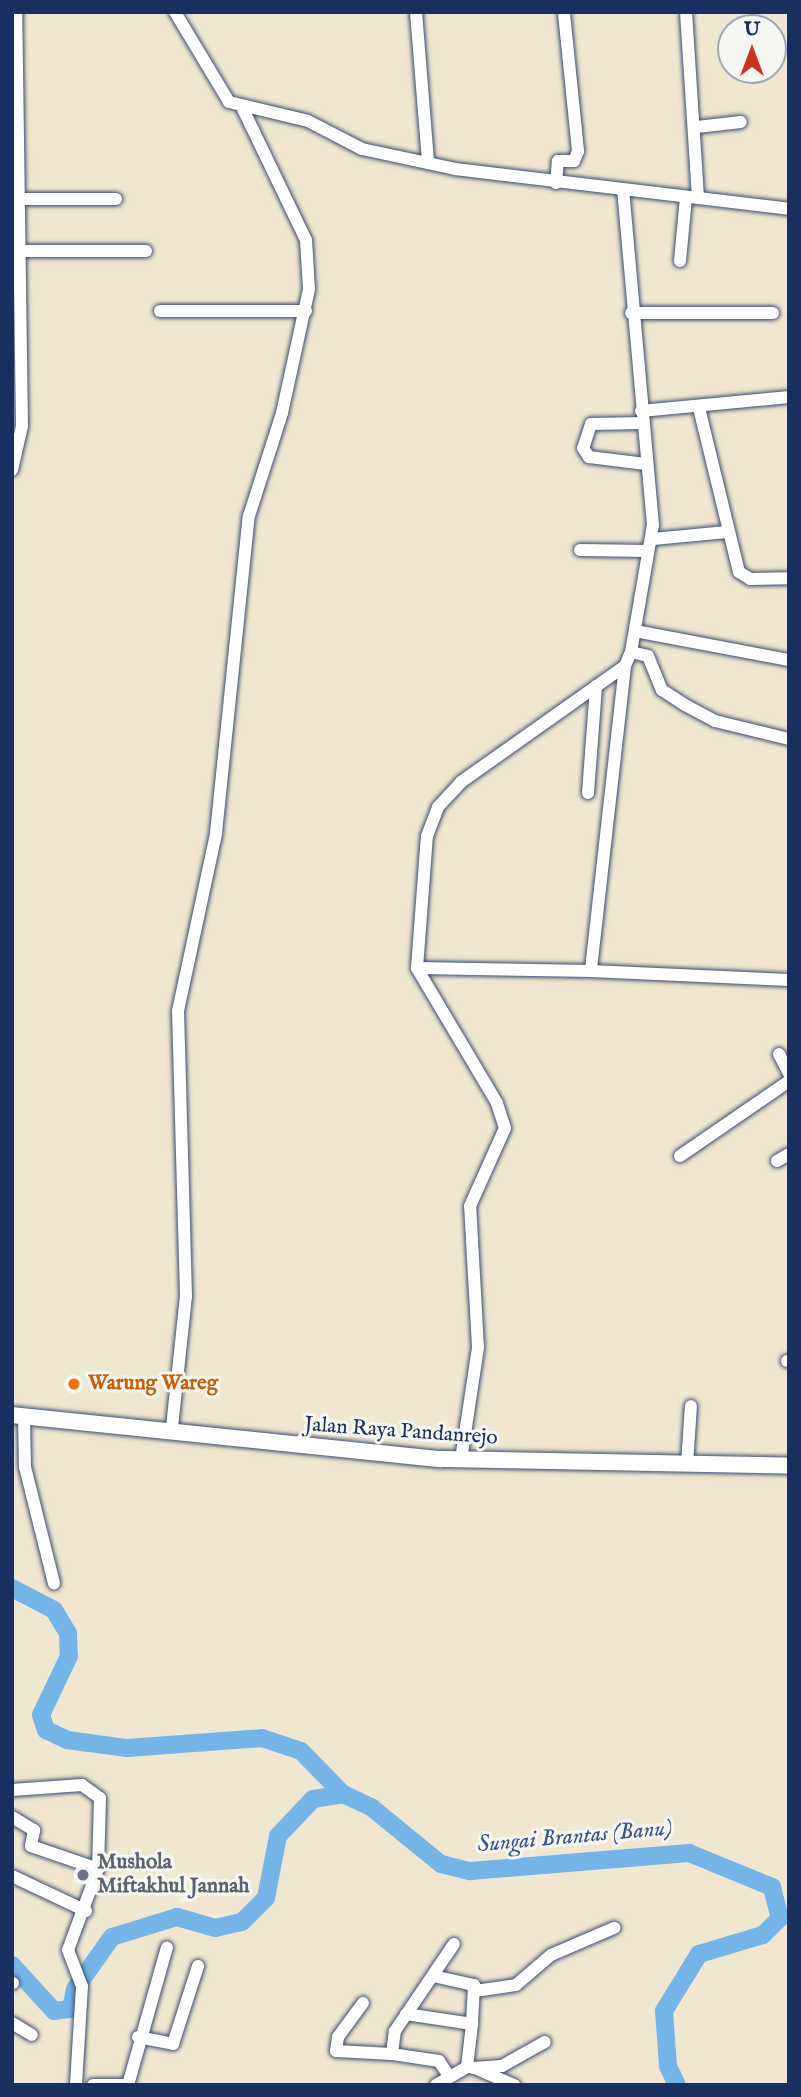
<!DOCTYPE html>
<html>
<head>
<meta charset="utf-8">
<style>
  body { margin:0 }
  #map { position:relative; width:801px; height:2097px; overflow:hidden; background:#f0e7d0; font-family:"IM FELL English",serif }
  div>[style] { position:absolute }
  .river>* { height:18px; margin:-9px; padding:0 9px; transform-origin:9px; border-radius:9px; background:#74b4e8 }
  .roads { filter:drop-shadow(0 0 2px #3b4b6f) drop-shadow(0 0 2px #3b4b6f) }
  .minor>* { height:12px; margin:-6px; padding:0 6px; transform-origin:6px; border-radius:6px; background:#fff }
  .major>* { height:16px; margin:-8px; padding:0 8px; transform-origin:8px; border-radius:8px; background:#fff }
  .dots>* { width:19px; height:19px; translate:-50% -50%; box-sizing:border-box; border:4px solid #f6f6f2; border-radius:50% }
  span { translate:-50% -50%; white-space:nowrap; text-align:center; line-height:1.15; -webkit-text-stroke:6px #f6f6f2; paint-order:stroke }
  .food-label { font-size:21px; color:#c56008; font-weight:700 }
  .left { translate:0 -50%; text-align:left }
  .street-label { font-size:21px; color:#1b2f5e }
  .worship-label { font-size:21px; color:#5b616d; font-weight:700 }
  .water-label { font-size:23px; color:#365787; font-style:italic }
  .frame { position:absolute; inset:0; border:14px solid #1b2f5e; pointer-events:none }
  .north { position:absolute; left:717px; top:14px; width:70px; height:70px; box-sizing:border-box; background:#f6f6f2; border:2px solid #9ea6b7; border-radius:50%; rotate:0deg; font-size:19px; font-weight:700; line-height:28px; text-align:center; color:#1b2f5e }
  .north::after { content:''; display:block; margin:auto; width:24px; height:32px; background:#c8321e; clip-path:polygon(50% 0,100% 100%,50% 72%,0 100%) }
</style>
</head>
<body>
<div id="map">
  <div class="river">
    <i style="left:12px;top:1588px;width:47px;rotate:27.6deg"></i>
    <i style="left:54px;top:1610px;width:27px;rotate:59deg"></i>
    <i style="left:68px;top:1633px;width:23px;rotate:88deg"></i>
    <i style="left:69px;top:1656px;width:65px;rotate:115.4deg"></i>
    <i style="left:41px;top:1715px;width:16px;rotate:72deg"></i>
    <i style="left:46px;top:1730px;width:23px;rotate:25deg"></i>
    <i style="left:67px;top:1740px;width:61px;rotate:7.6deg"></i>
    <i style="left:127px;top:1748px;width:135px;rotate:-4.2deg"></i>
    <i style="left:262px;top:1738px;width:41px;rotate:18.4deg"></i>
    <i style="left:301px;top:1751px;width:60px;rotate:45.7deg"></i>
    <i style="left:12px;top:1965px;width:62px;rotate:47.6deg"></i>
    <i style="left:54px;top:2011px;width:17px;rotate:-7deg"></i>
    <i style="left:71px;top:2009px;width:20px;rotate:-79deg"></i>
    <i style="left:75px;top:1989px;width:64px;rotate:-54.6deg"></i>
    <i style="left:112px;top:1937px;width:68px;rotate:-17.1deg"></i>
    <i style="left:177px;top:1917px;width:40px;rotate:16deg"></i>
    <i style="left:215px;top:1928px;width:28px;rotate:-13deg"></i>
    <i style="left:242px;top:1922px;width:34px;rotate:-45deg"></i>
    <i style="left:266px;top:1898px;width:63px;rotate:-79deg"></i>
    <i style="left:278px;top:1836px;width:51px;rotate:-46.6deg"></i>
    <i style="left:313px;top:1799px;width:30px;rotate:-9deg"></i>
    <i style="left:343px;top:1794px;width:31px;rotate:25deg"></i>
    <i style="left:371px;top:1807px;width:90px;rotate:39.2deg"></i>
    <i style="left:441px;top:1864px;width:30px;rotate:14deg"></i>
    <i style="left:470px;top:1871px;width:220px;rotate:-4.7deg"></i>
    <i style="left:689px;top:1853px;width:90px;rotate:22.3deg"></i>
    <i style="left:772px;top:1887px;width:32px;rotate:76deg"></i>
    <i style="left:780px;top:1918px;width:24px;rotate:135deg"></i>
    <i style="left:763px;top:1935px;width:67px;rotate:163.5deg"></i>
    <i style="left:699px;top:1954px;width:67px;rotate:121.6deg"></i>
    <i style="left:664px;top:2011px;width:55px;rotate:85.8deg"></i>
    <i style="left:668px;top:2066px;width:21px;rotate:65deg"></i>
  </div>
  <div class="roads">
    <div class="minor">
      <i style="left:175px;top:12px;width:105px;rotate:59deg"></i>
      <i style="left:229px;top:102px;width:81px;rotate:13.5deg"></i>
      <i style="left:308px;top:121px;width:61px;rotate:27.4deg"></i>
      <i style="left:362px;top:149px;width:95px;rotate:12.1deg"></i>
      <i style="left:455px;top:169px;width:336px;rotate:6.8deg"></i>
      <i style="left:416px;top:12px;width:150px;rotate:85.4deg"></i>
      <i style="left:686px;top:12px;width:185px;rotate:86.3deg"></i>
      <i style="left:697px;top:127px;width:44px;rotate:-6.5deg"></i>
      <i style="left:556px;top:183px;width:22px;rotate:-85deg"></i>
      <i style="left:558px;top:161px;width:16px"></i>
      <i style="left:574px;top:161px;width:11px;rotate:-68deg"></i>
      <i style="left:578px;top:151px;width:140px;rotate:-95.8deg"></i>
      <i style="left:18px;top:199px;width:98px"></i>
      <i style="left:19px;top:251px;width:127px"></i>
      <i style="left:680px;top:261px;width:64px;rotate:-84.6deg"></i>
      <i style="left:160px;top:311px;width:146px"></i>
      <i style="left:631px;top:313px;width:142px"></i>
      <i style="left:699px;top:408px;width:169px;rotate:76.3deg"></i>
      <i style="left:739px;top:572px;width:13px;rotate:32deg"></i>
      <i style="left:750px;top:579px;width:39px;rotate:-1deg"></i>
      <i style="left:641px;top:411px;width:149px;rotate:-5.4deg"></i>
      <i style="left:642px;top:423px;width:51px;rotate:178.9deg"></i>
      <i style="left:591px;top:424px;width:25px;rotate:108deg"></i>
      <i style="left:583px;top:448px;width:11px;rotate:56deg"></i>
      <i style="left:589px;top:457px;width:57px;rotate:7deg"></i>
      <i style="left:12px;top:470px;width:45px;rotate:-77.2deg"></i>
      <i style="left:22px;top:426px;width:414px;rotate:-90.8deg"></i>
      <i style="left:653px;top:539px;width:74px;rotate:-5.4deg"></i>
      <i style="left:580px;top:550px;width:68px;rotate:0.8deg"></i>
      <i style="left:635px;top:631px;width:157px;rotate:10.7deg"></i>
      <i style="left:631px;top:652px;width:17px;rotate:13deg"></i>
      <i style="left:648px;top:656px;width:37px;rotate:68deg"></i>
      <i style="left:662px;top:690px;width:27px;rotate:33deg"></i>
      <i style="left:685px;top:705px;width:34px;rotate:28deg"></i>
      <i style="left:715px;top:721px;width:76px;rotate:13.7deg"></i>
      <i style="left:625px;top:666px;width:307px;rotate:96.4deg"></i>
      <i style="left:591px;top:971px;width:198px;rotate:2.6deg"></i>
      <i style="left:588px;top:793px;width:107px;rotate:-85.7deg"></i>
      <i style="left:417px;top:968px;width:174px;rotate:1deg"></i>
      <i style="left:779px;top:1054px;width:22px;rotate:63deg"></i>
      <i style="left:680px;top:1156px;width:132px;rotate:-34.5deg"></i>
      <i style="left:777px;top:1161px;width:14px;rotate:-30deg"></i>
      <i style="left:787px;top:1361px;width:2px"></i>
      <i style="left:24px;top:1416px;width:51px;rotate:88.9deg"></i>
      <i style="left:25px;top:1467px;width:120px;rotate:76deg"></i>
      <i style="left:172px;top:1427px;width:131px;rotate:-83.9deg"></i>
      <i style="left:186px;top:1297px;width:286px;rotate:-91.6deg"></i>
      <i style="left:178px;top:1011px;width:182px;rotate:-77.9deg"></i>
      <i style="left:216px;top:833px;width:319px;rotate:-84.1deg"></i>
      <i style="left:249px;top:516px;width:108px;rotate:-72.2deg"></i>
      <i style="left:282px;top:413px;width:127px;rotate:-77.7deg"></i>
      <i style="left:309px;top:289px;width:49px;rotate:-93.5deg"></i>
      <i style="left:306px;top:240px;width:145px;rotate:-115.7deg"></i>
      <i style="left:461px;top:1460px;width:114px;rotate:-81.4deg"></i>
      <i style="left:478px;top:1347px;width:141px;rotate:-93.2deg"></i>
      <i style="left:470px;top:1206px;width:85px;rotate:-65.8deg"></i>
      <i style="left:505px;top:1128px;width:26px;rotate:-108deg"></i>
      <i style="left:497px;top:1103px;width:157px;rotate:-120.7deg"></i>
      <i style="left:417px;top:968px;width:132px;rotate:-85.7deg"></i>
      <i style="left:427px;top:836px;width:31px;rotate:-69deg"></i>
      <i style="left:438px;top:807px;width:34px;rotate:-47deg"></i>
      <i style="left:461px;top:782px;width:201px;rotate:-35.3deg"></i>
      <i style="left:625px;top:666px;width:15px;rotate:-67deg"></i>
      <i style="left:631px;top:652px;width:129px;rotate:-80.2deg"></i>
      <i style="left:653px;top:525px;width:334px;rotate:-95.1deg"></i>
      <i style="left:687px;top:1464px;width:58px;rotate:-86.1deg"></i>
      <i style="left:12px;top:1790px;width:70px;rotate:-4.1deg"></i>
      <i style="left:82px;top:1785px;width:22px;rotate:36deg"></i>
      <i style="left:100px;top:1798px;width:71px;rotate:91.6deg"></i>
      <i style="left:98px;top:1869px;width:86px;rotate:110.3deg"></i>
      <i style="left:68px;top:1950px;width:39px;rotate:69deg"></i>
      <i style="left:82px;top:1986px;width:99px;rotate:93.5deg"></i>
      <i style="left:12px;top:1817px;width:26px;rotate:31deg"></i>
      <i style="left:34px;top:1830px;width:16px;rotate:101deg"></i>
      <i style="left:31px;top:1846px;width:71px;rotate:18.9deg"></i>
      <i style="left:12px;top:1876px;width:82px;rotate:25.3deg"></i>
      <i style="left:433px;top:1976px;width:42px;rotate:12.4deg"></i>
      <i style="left:474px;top:1985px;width:39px;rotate:93deg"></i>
      <i style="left:12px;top:1983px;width:1px"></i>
      <i style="left:475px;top:1991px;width:41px;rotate:-8.3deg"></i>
      <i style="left:516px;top:1985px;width:46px;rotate:-40.6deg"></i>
      <i style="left:551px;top:1955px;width:69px;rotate:-23.2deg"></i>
      <i style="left:363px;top:2003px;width:42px;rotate:126.3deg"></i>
      <i style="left:338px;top:2037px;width:14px;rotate:98deg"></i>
      <i style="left:336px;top:2051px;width:56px;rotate:3.1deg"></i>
      <i style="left:406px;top:2014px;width:67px;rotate:8.6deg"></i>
      <i style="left:472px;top:2024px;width:43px;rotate:96.6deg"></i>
      <i style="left:12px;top:2023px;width:23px;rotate:31deg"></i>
      <i style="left:138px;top:2037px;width:36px;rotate:11deg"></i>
      <i style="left:173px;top:2044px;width:82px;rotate:-72.2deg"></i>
      <i style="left:473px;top:2068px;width:29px;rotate:-4deg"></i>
      <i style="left:502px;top:2066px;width:49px;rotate:-29.2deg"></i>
      <i style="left:475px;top:2068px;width:43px;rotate:23.6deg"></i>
      <i style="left:449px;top:2076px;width:18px;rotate:-124deg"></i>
      <i style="left:439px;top:2061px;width:48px;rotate:-171.5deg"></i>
      <i style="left:392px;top:2054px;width:23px;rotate:-83deg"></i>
      <i style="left:395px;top:2031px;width:105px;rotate:-55.9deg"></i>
      <i style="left:93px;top:2085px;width:34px"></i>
      <i style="left:128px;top:2085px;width:143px;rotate:-74.2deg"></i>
      <i style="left:436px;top:2085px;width:36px;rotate:-30deg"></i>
    </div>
    <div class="major">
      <i style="left:12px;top:1415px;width:430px;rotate:5.9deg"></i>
      <i style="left:440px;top:1459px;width:349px;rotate:1.1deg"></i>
    </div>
  </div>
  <div class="dots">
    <i style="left:74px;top:1384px;background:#e8710a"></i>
    <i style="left:83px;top:1875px;background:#6b7280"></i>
  </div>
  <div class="food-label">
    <span class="left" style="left:88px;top:1384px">Warung Wareg</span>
  </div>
  <div class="street-label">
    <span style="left:401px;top:1432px;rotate:4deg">Jalan Raya Pandanrejo</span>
  </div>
  <div class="worship-label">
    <span class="left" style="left:97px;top:1875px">Mushola<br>Miftakhul Jannah</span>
  </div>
  <div class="water-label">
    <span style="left:575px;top:1837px;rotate:-5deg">Sungai Brantas (Banu)</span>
  </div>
  <div class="frame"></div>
  <div class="north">U</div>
</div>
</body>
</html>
